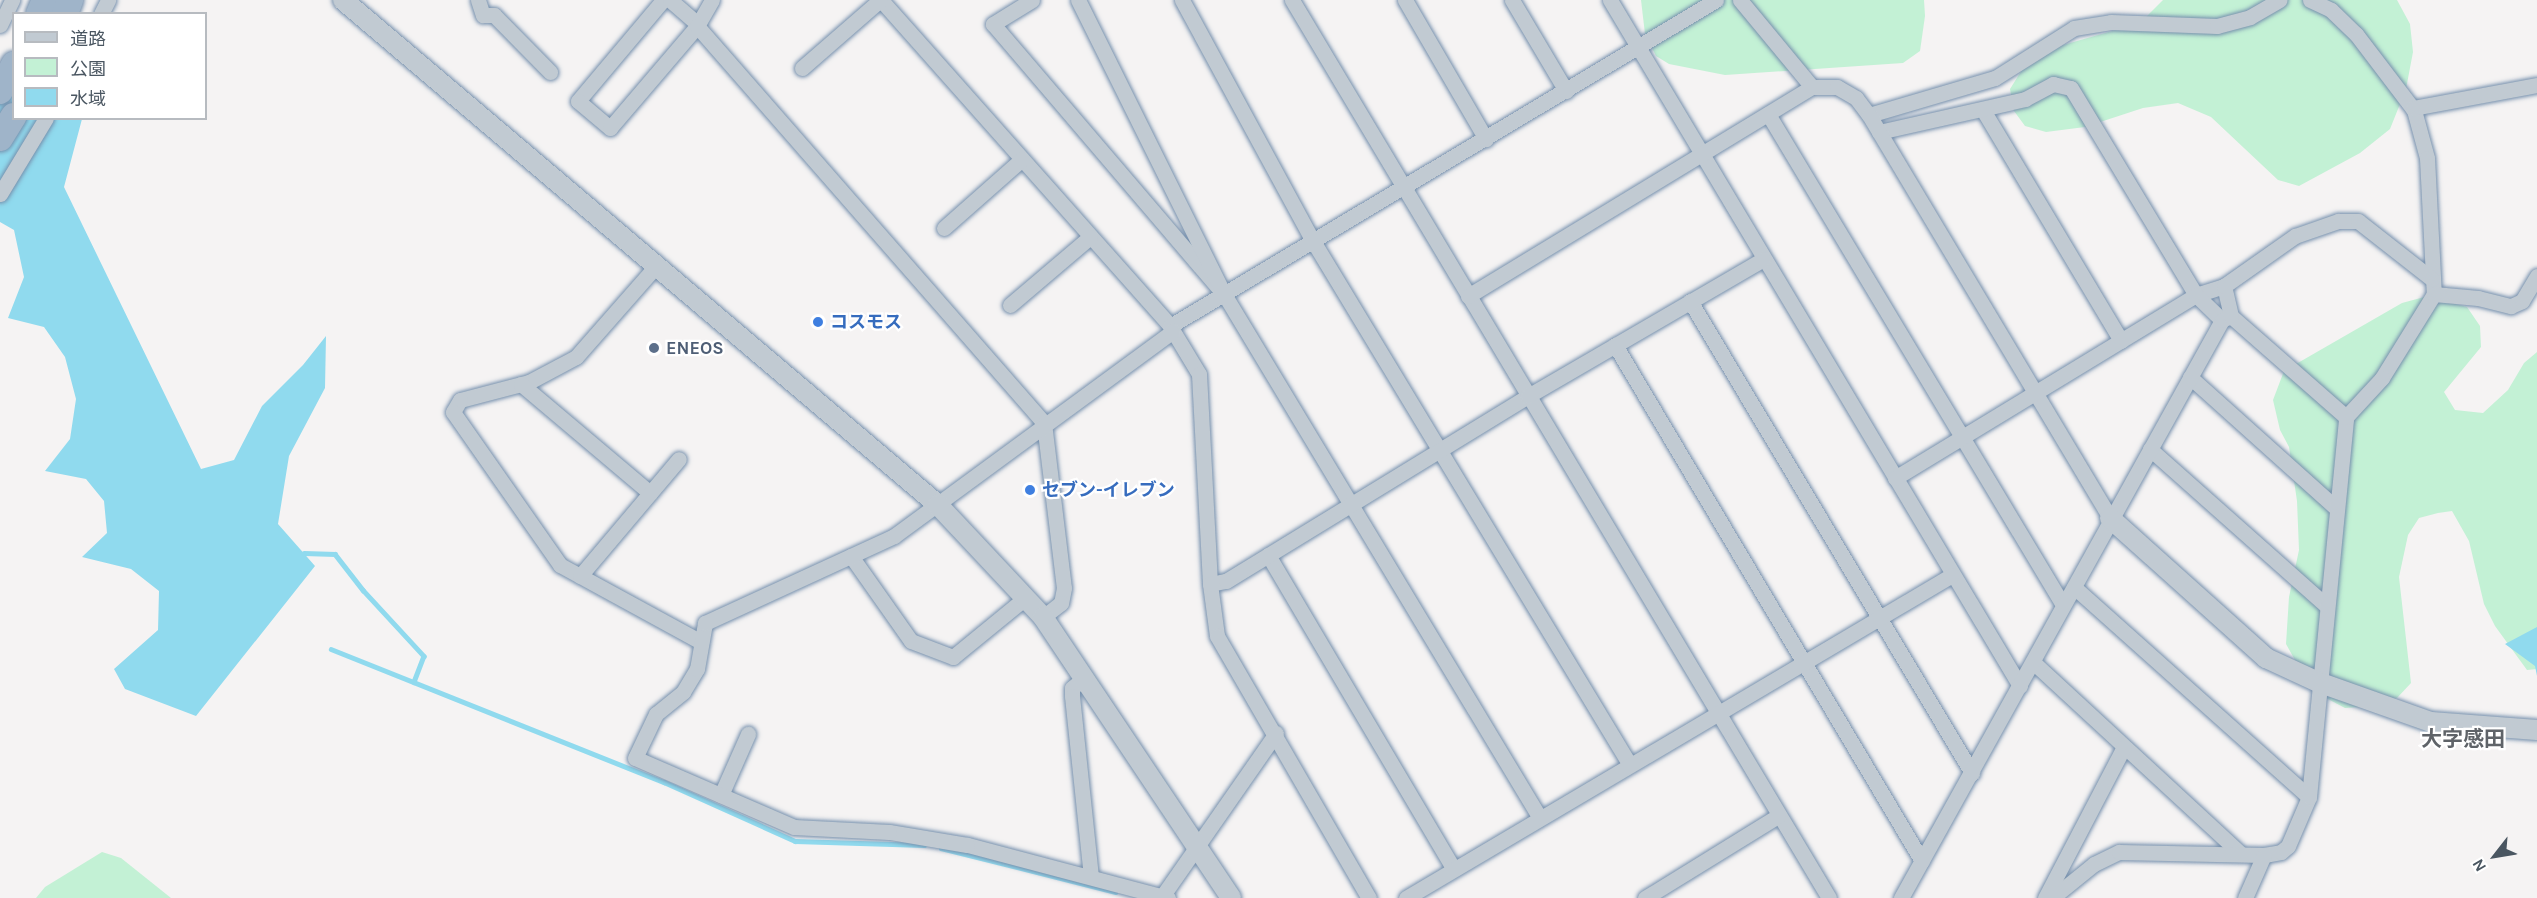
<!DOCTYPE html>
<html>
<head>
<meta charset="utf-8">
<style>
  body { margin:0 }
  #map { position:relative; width:2537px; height:898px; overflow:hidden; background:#f5f3f3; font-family:Karla,"Noto Sans JP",sans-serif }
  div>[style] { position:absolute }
  .green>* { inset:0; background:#c3f1d5 }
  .water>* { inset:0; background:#90daee }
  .stream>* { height:4.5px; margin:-2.25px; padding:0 2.25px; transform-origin:2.25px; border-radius:2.25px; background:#90daee }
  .roads { filter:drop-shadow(0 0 2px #7690ad) drop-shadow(0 0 2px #7690ad) }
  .minor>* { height:15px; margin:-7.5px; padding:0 7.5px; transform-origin:7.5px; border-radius:7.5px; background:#c1cad2 }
  .tertiary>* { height:20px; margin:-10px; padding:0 10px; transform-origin:10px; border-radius:10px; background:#c1cad2 }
  .trunk>* { height:26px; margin:-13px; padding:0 13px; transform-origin:13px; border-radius:13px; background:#9fb4c9 }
  .dots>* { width:16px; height:16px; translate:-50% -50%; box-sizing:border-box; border:3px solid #fff; border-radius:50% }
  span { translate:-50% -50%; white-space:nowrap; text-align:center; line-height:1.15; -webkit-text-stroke:4.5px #fff; paint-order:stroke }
  .shop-label { font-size:18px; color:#366cbe; font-weight:700 }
  .left { translate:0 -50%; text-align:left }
  .service-label { font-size:18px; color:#4e5e75; font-weight:700 }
  .quarter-label { font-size:21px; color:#5f6368; font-weight:700 }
  .legend { position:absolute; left:12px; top:12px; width:195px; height:108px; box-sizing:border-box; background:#fff; border:2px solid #b7bbc0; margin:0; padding:8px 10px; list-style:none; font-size:18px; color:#4a5661 }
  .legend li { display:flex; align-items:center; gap:12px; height:30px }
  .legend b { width:30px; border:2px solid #b7bbc0 }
  .north { position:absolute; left:2465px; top:826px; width:60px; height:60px; -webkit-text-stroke:4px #fff; paint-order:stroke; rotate:239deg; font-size:16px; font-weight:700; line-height:24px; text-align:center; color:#4a5661 }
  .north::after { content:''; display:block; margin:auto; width:21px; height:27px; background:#4a5661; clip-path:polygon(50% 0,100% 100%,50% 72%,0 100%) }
</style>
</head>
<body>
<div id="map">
  <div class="green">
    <i style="clip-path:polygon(1641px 0,1924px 0,1925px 16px,1920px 51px,1903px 63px,1725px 75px,1669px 64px,1656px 56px,1645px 34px)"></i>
    <i style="clip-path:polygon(2163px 0,2397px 0,2410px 24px,2413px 52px,2406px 89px,2390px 129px,2360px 153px,2299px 186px,2278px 180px,2211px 117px,2178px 103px,2143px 108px,2085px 127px,2046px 132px,2025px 126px,2014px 111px,2010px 89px,2025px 65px,2056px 47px,2140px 23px)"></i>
    <i style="clip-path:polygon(2428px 296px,2467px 307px,2480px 326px,2481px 347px,2444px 392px,2455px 410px,2483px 413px,2508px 390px,2524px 363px,2537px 352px,2537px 669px,2527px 670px,2495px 626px,2484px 604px,2469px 541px,2452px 511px,2438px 513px,2419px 518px,2408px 535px,2399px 577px,2411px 683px,2397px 698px,2376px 706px,2345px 708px,2326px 698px,2300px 669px,2286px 644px,2289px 597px,2299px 550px,2297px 501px,2289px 447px,2280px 430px,2273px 400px,2284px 371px,2402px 303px)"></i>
    <i style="clip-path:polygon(102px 852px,121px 858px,171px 898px,36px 898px,45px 887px)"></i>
  </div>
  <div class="water">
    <i style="clip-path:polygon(13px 75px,14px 118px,82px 119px,64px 187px,201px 469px,234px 460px,262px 406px,303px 365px,326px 336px,325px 388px,289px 456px,278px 524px,315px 566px,196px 716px,125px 689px,114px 669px,158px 630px,159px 591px,131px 569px,82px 557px,107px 533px,104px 501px,86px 479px,45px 471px,70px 439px,76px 399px,65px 357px,44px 327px,8px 318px,24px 277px,14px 230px,0 222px,0 79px)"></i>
    <i style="clip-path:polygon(2537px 627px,2537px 676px,2535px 666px,2505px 644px)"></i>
  </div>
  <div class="stream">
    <i style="left:304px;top:553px;width:31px;rotate:2deg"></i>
    <i style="left:335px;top:554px;width:46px;rotate:52.1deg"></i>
    <i style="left:363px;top:590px;width:90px;rotate:47.3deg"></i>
    <i style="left:424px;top:656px;width:28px;rotate:111deg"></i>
    <i style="left:331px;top:649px;width:359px;rotate:21.8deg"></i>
    <i style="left:664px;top:782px;width:144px;rotate:24.2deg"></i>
    <i style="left:795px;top:841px;width:129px;rotate:1.8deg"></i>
    <i style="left:941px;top:848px;width:180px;rotate:14.1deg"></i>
  </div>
  <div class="roads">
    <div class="minor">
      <i style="left:478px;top:0;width:16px;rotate:72deg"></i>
      <i style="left:483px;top:15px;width:11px"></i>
      <i style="left:494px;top:15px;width:80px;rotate:45.5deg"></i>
      <i style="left:663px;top:0;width:132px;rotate:130.1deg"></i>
      <i style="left:578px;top:101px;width:42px;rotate:40.2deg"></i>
      <i style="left:610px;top:128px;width:134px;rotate:-49.5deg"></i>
      <i style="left:670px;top:0;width:37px;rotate:41deg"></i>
      <i style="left:712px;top:0;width:30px;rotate:120deg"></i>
      <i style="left:697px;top:26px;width:527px;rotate:48.84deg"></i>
      <i style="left:1044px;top:423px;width:166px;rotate:83.1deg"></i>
      <i style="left:1064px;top:588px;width:15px;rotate:101deg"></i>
      <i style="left:1061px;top:603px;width:23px;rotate:142deg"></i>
      <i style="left:881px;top:0;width:436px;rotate:48.4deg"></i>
      <i style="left:1170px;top:326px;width:56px;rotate:58.9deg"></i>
      <i style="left:1199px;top:374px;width:210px;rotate:87deg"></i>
      <i style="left:1210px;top:584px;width:52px;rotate:82.3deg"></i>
      <i style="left:1217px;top:636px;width:303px;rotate:59.9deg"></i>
      <i style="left:1032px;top:0;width:46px;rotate:148.4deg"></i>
      <i style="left:993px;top:24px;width:355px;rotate:49.5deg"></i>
      <i style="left:1224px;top:294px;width:328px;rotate:-116.4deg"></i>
      <i style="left:1182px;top:0;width:274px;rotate:61.5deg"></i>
      <i style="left:1313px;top:241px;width:612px;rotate:58.83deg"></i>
      <i style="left:1292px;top:0;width:1046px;rotate:59.12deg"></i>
      <i style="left:1405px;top:0;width:161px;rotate:59.8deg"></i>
      <i style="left:1512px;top:0;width:106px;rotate:59.3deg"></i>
      <i style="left:1610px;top:0;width:799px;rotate:59.13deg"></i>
      <i style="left:1740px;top:0;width:113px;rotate:50.4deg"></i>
      <i style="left:2310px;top:0;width:23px;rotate:25deg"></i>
      <i style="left:2331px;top:10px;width:35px;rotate:44deg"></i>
      <i style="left:2356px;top:34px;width:96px;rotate:52.7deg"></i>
      <i style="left:2414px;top:110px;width:50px;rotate:74.8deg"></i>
      <i style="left:2427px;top:158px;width:136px;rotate:87.1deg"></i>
      <i style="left:2434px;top:294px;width:99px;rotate:121.8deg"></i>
      <i style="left:2382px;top:378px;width:53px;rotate:132.7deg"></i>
      <i style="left:101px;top:14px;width:16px;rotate:-63deg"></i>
      <i style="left:0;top:25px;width:28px;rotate:-64deg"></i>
      <i style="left:802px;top:68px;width:103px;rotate:-41.1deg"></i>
      <i style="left:2413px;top:108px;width:126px;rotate:-10.5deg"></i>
      <i style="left:1983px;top:110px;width:269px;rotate:59.1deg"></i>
      <i style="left:1768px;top:114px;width:573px;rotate:59deg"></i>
      <i style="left:1869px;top:115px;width:131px;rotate:-16.4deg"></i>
      <i style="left:1995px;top:78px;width:93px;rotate:-32.3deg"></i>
      <i style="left:2074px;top:28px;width:37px;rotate:-9deg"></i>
      <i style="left:2111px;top:22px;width:106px;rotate:2.2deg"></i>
      <i style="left:2217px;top:26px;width:34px;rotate:-15deg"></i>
      <i style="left:2250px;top:17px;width:34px;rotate:-30deg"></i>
      <i style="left:1879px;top:132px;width:150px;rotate:-12.7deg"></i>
      <i style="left:2025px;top:99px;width:32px;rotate:-28deg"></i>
      <i style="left:2053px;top:84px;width:18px;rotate:13deg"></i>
      <i style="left:2071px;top:88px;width:242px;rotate:58.9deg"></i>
      <i style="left:2196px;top:295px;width:29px;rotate:-18deg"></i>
      <i style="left:0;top:194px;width:89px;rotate:-58.8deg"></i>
      <i style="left:944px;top:228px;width:104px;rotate:-41.5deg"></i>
      <i style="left:656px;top:266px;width:121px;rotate:131.3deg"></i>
      <i style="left:576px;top:357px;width:53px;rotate:152deg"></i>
      <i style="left:529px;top:382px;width:71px;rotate:165.4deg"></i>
      <i style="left:460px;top:400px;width:14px;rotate:120deg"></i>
      <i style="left:453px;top:412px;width:187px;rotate:55deg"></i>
      <i style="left:560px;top:565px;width:161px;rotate:28.6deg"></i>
      <i style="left:1224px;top:294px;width:612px;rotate:58.91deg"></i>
      <i style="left:2434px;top:294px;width:44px;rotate:5.2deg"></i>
      <i style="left:2478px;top:298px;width:34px;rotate:14deg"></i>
      <i style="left:2511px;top:306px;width:12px;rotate:-24deg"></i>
      <i style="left:2522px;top:301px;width:29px;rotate:-59deg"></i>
      <i style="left:1468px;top:296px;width:403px;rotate:-31.3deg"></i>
      <i style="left:1812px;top:87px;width:25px"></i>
      <i style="left:1837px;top:87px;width:22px;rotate:30deg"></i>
      <i style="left:1856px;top:98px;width:21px;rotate:53deg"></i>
      <i style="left:1869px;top:115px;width:470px;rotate:59.1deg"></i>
      <i style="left:1690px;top:301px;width:550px;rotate:59.14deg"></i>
      <i style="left:1010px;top:305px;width:105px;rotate:-40.4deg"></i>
      <i style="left:1170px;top:326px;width:636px;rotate:-30.84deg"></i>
      <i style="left:1615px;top:345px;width:600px;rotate:59.25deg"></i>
      <i style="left:2190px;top:377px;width:196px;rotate:41.9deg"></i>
      <i style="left:521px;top:384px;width:169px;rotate:40.2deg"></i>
      <i style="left:2150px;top:449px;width:235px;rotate:41.6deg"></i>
      <i style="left:1895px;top:478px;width:352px;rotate:-31.3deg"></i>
      <i style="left:2196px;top:295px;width:36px;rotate:44deg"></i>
      <i style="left:1268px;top:555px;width:365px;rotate:59.4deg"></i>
      <i style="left:851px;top:556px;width:104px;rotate:54.8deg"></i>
      <i style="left:911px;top:641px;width:45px;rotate:20.9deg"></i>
      <i style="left:953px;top:657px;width:93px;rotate:-39.3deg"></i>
      <i style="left:580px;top:576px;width:153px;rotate:-49.8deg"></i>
      <i style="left:1210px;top:584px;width:16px;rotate:-11deg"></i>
      <i style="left:1226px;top:581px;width:354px;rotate:-31.5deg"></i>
      <i style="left:1528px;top:396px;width:272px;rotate:-30.2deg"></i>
      <i style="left:2074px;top:587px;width:315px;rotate:41.8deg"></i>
      <i style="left:2033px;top:662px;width:283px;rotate:42.7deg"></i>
      <i style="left:1085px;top:677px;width:17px;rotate:140deg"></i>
      <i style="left:1072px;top:688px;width:8px;rotate:90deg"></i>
      <i style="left:1072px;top:696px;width:181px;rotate:84deg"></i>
      <i style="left:721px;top:795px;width:67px;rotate:-66.1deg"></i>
      <i style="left:1161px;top:898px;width:201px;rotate:-55.1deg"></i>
      <i style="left:1168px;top:898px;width:208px;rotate:-165.2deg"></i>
      <i style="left:967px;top:845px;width:79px;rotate:-170.5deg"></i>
      <i style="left:889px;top:832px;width:95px;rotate:-177deg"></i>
      <i style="left:794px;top:827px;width:173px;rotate:-156.5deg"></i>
      <i style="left:635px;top:758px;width:49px;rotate:-64.5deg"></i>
      <i style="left:656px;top:714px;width:35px;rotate:-39deg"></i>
      <i style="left:683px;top:692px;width:27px;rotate:-59deg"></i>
      <i style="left:697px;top:669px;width:47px;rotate:-80.1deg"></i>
      <i style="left:705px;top:623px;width:208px;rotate:-24.7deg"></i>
      <i style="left:894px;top:536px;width:346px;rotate:-36.3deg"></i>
      <i style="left:1406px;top:898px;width:634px;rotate:-30.61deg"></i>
      <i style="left:1645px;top:898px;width:156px;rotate:-31.7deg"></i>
      <i style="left:1901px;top:898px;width:661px;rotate:-60.95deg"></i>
      <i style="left:2222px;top:320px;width:10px;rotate:-24deg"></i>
      <i style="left:2045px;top:898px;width:170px;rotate:-62.4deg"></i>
      <i style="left:2052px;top:898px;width:54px;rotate:-39deg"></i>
      <i style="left:2094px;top:864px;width:28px;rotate:-26deg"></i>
      <i style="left:2119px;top:852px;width:145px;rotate:1.2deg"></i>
      <i style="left:2264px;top:855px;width:17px;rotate:-10deg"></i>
      <i style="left:2281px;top:852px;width:9px;rotate:-41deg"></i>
      <i style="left:2288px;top:846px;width:53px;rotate:-66.8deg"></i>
      <i style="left:2309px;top:797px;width:382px;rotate:-84.4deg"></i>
      <i style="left:2346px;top:417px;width:153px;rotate:-138.7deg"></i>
      <i style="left:2231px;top:316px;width:31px;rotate:-103deg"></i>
      <i style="left:2224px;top:286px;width:87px;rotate:-35.2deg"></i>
      <i style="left:2295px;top:236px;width:46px;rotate:-19.2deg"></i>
      <i style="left:2338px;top:221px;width:20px"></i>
      <i style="left:2358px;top:221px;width:94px;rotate:38.1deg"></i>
      <i style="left:2245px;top:898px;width:47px;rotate:-66.2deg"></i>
    </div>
    <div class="tertiary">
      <i style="left:343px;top:0;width:780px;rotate:40.32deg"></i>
      <i style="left:938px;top:505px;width:154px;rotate:46.8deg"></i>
      <i style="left:1043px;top:617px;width:338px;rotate:56.2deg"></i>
      <i style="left:2110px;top:518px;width:210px;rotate:41.9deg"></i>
      <i style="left:2266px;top:658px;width:57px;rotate:24.8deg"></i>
      <i style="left:2318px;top:682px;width:120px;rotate:19.5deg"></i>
      <i style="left:2431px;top:722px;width:106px;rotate:4.3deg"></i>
    </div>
    <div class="trunk">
      <i style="left:39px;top:14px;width:15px;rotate:-67deg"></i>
      <i style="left:65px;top:14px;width:15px;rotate:-70deg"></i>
      <i style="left:0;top:91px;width:30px;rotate:-62deg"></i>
      <i style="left:0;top:138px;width:26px;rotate:-58deg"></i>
    </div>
  </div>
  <div class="dots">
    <i style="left:818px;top:322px;background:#3f7fe0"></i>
    <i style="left:654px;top:348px;background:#5c6f8a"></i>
    <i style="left:1030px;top:490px;background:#3f7fe0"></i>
  </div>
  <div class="shop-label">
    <span class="left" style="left:830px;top:322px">コスモス</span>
    <span class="left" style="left:1042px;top:490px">セブン-イレブン</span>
  </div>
  <div class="service-label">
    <span class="left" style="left:666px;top:348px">ENEOS</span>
  </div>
  <div class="quarter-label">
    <span style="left:2463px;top:739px">大字感田</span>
  </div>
  <ul class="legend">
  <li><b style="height:8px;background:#c1cad2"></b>道路</li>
  <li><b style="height:16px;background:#c3f1d5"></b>公園</li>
  <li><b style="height:16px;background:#90daee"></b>水域</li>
  </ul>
  <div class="north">N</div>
</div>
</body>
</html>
